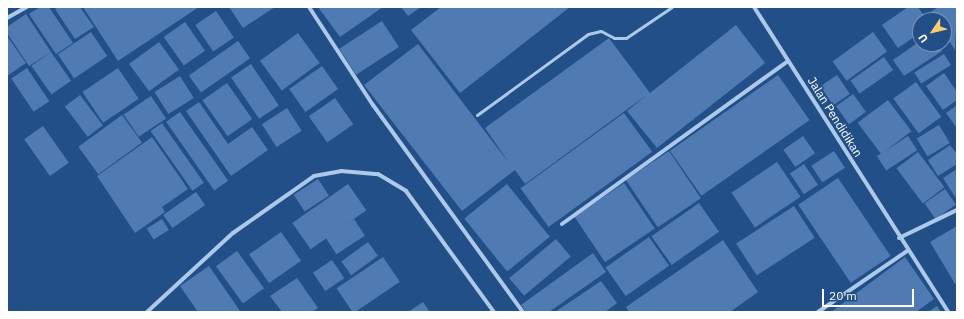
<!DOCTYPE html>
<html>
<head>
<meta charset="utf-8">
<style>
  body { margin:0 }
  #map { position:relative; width:964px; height:319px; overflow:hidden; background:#224f88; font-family:"IBM Plex Sans",sans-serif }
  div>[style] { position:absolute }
  .building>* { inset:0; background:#4f7bb2; transform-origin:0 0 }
  .service>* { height:3px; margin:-1.5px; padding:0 1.5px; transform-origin:1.5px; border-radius:1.5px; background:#adc9ea }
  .minor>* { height:4px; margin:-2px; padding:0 2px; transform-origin:2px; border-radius:2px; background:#adc9ea }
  span { translate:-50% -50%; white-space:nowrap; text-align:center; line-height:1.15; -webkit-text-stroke:3px #224f88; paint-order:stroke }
  .street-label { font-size:12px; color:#fff }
  .frame { position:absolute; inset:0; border:8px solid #fff; pointer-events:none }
  .north { position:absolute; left:912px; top:12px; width:40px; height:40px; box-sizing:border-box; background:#224f88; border:1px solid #7a95b8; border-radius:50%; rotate:235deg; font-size:11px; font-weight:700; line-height:16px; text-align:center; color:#fff }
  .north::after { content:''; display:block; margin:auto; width:14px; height:18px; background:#f6ce6f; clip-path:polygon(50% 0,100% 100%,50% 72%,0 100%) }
  .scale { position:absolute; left:822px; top:289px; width:92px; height:18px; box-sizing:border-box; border:2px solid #fff; border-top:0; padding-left:5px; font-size:12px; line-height:14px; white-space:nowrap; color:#fff; -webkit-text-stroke:3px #224f88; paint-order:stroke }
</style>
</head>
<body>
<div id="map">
  <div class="building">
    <i style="clip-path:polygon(40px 7px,49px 7px,73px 43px,56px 54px,29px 14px)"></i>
    <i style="clip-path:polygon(58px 7px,80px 7px,94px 27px,75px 39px,55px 9px)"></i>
    <i style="clip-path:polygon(83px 7px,199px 7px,118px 61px)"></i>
    <i style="clip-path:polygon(229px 7px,275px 7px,243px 28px)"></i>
    <i style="clip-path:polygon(318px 7px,383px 7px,340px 37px)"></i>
    <i style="clip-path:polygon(401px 7px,421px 7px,408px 16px)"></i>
    <i style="clip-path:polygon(441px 7px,570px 7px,460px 93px,411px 30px)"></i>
    <i style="clip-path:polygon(908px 7px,918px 7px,927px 20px,920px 20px,920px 33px,898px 48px,882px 25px)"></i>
    <i style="clip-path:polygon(938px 7px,957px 7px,955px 50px,944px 34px,944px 20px,935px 20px,929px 13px)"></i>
    <i style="left:216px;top:11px;width:32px;height:25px;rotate:56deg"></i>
    <i style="clip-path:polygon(26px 14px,51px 52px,29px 66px,7px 33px,7px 27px)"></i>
    <i style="left:382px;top:21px;width:31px;height:51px;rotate:57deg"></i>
    <i style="left:185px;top:22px;width:35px;height:26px;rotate:55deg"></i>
    <i style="clip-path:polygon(736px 25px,765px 63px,657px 148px,627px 111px,648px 94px,525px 184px,515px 170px,462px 211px,364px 85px,418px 44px,509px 163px,485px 128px,609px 38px,650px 93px)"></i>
    <i style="left:91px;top:32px;width:29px;height:40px;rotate:56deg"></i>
    <i style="left:873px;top:32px;width:24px;height:50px;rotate:54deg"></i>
    <i style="left:298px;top:33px;width:37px;height:47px;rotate:54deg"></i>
    <i style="clip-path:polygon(7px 36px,26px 63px,7px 76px)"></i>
    <i style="left:238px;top:41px;width:21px;height:60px;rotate:55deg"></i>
    <i style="clip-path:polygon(920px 41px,937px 44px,942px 51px,904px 76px,893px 60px)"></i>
    <i style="left:159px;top:42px;width:34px;height:37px;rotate:54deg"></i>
    <i style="left:51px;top:52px;width:35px;height:24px;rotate:55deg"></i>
    <i style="left:944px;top:54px;width:13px;height:35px;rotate:58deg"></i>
    <i style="left:884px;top:57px;width:16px;height:41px;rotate:55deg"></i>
    <i style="left:251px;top:64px;width:50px;height:24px;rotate:56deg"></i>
    <i style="left:322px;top:66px;width:28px;height:40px;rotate:55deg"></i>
    <i style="left:27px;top:68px;width:40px;height:19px;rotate:56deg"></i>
    <i style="left:118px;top:68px;width:37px;height:43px;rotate:56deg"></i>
    <i style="clip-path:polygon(944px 73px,957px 92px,957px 100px,943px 110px,926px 86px)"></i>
    <i style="left:778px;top:75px;width:55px;height:132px;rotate:55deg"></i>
    <i style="left:837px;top:75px;width:23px;height:20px;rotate:56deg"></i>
    <i style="left:180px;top:76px;width:26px;height:30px;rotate:58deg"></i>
    <i style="left:916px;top:82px;width:43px;height:28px;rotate:54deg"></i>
    <i style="left:227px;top:83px;width:44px;height:30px;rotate:55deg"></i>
    <i style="left:853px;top:94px;width:22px;height:21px;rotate:54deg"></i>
    <i style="left:80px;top:95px;width:38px;height:19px;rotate:53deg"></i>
    <i style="left:151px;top:96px;width:27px;height:33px;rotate:56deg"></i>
    <i style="left:335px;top:98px;width:32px;height:32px;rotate:55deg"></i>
    <i style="left:888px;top:100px;width:39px;height:38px;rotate:53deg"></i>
    <i style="clip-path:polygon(199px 102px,228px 144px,252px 127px,268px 150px,231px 176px,186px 111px)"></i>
    <i style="clip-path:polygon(957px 105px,957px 126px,956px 127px,946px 113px)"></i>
    <i style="left:287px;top:108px;width:27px;height:30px;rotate:57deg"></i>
    <i style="left:180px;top:112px;width:84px;height:17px;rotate:55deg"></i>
    <i style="left:624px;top:113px;width:48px;height:128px;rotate:54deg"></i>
    <i style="left:122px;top:115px;width:34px;height:54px;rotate:54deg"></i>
    <i style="left:162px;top:123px;width:73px;height:14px;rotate:55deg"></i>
    <i style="left:939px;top:125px;width:21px;height:26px;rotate:59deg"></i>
    <i style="left:43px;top:126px;width:45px;height:23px;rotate:55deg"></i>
    <i style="left:803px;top:136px;width:21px;height:24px;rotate:55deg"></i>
    <i style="left:908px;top:136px;width:17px;height:37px;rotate:57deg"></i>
    <i style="clip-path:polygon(152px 137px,188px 189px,162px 207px,165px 212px,135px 233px,97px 176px)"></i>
    <i style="clip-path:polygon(950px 145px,957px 154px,957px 164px,938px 176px,928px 160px)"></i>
    <i style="left:669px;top:151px;width:57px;height:52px;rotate:56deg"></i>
    <i style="left:834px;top:151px;width:20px;height:27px;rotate:57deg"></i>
    <i style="left:918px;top:152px;width:44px;height:27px;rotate:53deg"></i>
    <i style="left:777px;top:162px;width:42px;height:55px;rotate:56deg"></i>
    <i style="left:804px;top:164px;width:25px;height:17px;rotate:56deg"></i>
    <i style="clip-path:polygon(957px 169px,957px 200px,943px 178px)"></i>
    <i style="left:838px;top:178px;width:94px;height:48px;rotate:56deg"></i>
    <i style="left:318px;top:179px;width:20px;height:29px;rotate:57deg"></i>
    <i style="left:624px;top:183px;width:55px;height:60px;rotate:56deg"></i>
    <i style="left:348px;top:184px;width:32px;height:68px;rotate:55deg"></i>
    <i style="left:507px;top:184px;width:68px;height:55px;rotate:51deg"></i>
    <i style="left:945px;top:189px;width:19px;height:25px;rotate:55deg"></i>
    <i style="left:196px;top:192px;width:16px;height:40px;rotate:55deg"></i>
    <i style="left:699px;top:203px;width:35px;height:58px;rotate:55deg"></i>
    <i style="left:794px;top:206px;width:38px;height:69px;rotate:57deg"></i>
    <i style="left:162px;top:219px;width:13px;height:18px;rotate:58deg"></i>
    <i style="left:354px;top:219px;width:20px;height:34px;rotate:57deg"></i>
    <i style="clip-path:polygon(957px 226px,957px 287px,930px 242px)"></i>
    <i style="left:281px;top:232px;width:35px;height:39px;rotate:55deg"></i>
    <i style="left:649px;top:237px;width:35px;height:53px;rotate:55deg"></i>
    <i style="left:556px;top:239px;width:23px;height:61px;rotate:50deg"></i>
    <i style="clip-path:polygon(723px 240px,758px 292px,730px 312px,629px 312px,626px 307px)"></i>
    <i style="left:368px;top:242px;width:17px;height:33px;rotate:54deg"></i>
    <i style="left:237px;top:251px;width:46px;height:26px;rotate:54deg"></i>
    <i style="clip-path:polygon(593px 253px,606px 272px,549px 312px,526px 312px,521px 305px)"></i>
    <i style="left:383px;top:257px;width:30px;height:56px;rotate:56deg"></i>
    <i style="clip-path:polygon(905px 257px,934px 299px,916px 312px,831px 312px)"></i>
    <i style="left:332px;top:260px;width:22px;height:23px;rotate:56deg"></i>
    <i style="clip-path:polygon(209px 266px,240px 311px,238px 312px,198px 312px,180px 286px)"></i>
    <i style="clip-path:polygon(297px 278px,318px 308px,312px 312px,282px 312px,270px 296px)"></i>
    <i style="clip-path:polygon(601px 281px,617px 303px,605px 312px,555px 312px)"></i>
    <i style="clip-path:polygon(423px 302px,430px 312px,408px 312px)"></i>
    <i style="clip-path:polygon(937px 306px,941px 312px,928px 312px)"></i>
  </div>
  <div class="service">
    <i style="left:477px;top:115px;width:137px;rotate:-36.1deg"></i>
    <i style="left:588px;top:34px;width:13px;rotate:-13deg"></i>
    <i style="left:601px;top:31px;width:15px;rotate:28deg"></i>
    <i style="left:614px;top:38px;width:12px"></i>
    <i style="left:626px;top:38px;width:55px;rotate:-34deg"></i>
  </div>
  <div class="minor">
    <i style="left:309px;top:7px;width:117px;rotate:56.9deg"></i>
    <i style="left:373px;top:105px;width:256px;rotate:54.1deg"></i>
    <i style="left:754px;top:7px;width:361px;rotate:57.5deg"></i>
    <i style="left:7px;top:18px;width:23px;rotate:-29deg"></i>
    <i style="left:562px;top:224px;width:279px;rotate:-35.8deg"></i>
    <i style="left:899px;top:238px;width:64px;rotate:-25.8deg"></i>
    <i style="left:147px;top:312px;width:117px;rotate:-42.6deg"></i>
    <i style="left:233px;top:233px;width:99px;rotate:-35.1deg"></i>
    <i style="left:314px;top:176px;width:27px;rotate:-10deg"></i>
    <i style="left:341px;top:171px;width:37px;rotate:5deg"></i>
    <i style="left:378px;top:174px;width:33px;rotate:31deg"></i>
    <i style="left:406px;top:191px;width:150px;rotate:54deg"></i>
    <i style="left:818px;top:312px;width:108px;rotate:-34.4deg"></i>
  </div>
  <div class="street-label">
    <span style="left:835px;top:117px;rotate:58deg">Jalan Pendidikan</span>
  </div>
  <div class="frame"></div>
  <div class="north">U</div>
  <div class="scale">20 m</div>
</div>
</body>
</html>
